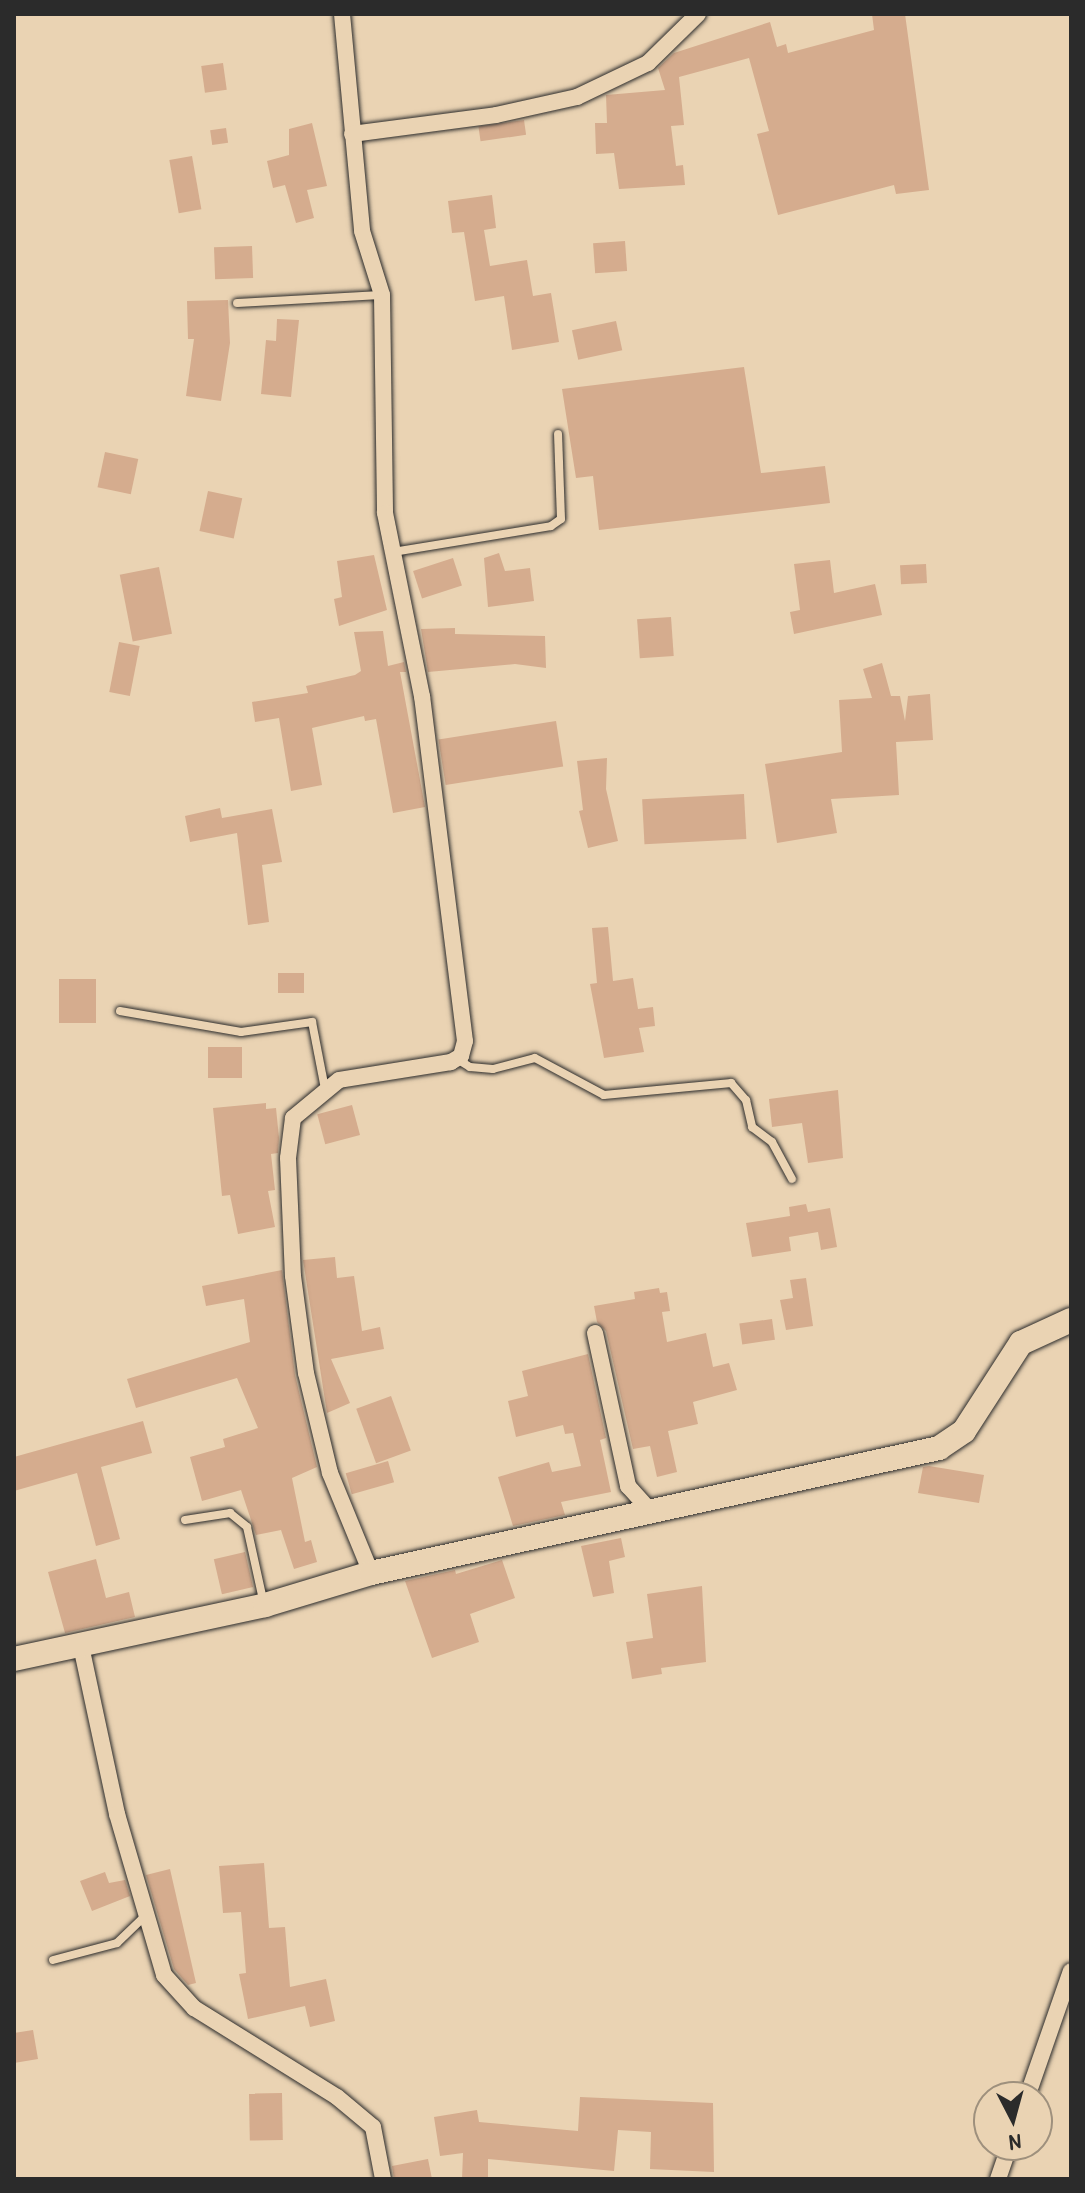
<!DOCTYPE html>
<html>
<head>
<meta charset="utf-8">
<style>
  body { margin:0 }
  #map { position:relative; width:1085px; height:2193px; overflow:hidden; background:#ead3b3; font-family:"Patrick Hand",sans-serif }
  div>[style] { position:absolute }
  .building>* { inset:0; background:#d5ac8e; transform-origin:0 0 }
  .roads { filter:drop-shadow(0 0 2px #2b2b2b) drop-shadow(0 0 2px #2b2b2b) }
  .lane>* { height:8px; margin:-4px; padding:0 4px; transform-origin:4px; border-radius:4px; background:#ead3b3 }
  .street>* { height:16px; margin:-8px; padding:0 8px; transform-origin:8px; border-radius:8px; background:#ead3b3 }
  .secondary>* { height:24px; margin:-12px; padding:0 12px; transform-origin:12px; border-radius:12px; background:#ead3b3 }
  span { translate:-50% -50%; white-space:nowrap; text-align:center; line-height:1.15; -webkit-text-stroke:8px #ead3b3; paint-order:stroke }
  .frame { position:absolute; inset:0; border:16px solid #2b2b2b; pointer-events:none }
  .north { position:absolute; left:973px; top:2081px; width:80px; height:80px; box-sizing:border-box; background:#ead3b3; border:2px solid #9e907d; border-radius:50%; rotate:174deg; font-size:22px; font-weight:700; line-height:32px; text-align:center; color:#2b2b2b }
  .north::after { content:''; display:block; margin:auto; width:28px; height:36px; background:#2b2b2b; clip-path:polygon(50% 0,100% 100%,50% 72%,0 100%) }
</style>
</head>
<body>
<div id="map">
  <div class="building">
    <i style="clip-path:polygon(872px 14px,905px 14px,929px 190px,896px 194px,894px 185px,778px 215px,757px 134px,769px 131px,749px 58px,679px 77px,684px 125px,671px 126px,676px 166px,683px 165px,685px 185px,619px 189px,614px 153px,596px 154px,595px 123px,607px 123px,606px 95px,665px 90px,658px 68px,674px 53px,770px 22px,777px 47px,786px 44px,788px 53px,874px 30px)"></i>
    <i style="left:223px;top:63px;width:27px;height:22px;rotate:82deg"></i>
    <i style="left:524px;top:120px;width:15px;height:46px;rotate:82deg"></i>
    <i style="clip-path:polygon(312px 123px,327px 186px,307px 190px,314px 218px,296px 223px,285px 185px,273px 188px,267px 161px,289px 155px,289px 129px)"></i>
    <i style="left:226px;top:128px;width:15px;height:16px;rotate:82deg"></i>
    <i style="left:192px;top:156px;width:54px;height:23px;rotate:80deg"></i>
    <i style="clip-path:polygon(492px 195px,496px 228px,484px 230px,490px 266px,527px 260px,533px 296px,551px 293px,559px 342px,512px 350px,504px 296px,475px 301px,464px 232px,452px 233px,448px 201px)"></i>
    <i style="left:625px;top:241px;width:30px;height:32px;rotate:86deg"></i>
    <i style="left:252px;top:246px;width:32px;height:38px;rotate:88deg"></i>
    <i style="clip-path:polygon(228px 300px,230px 343px,221px 401px,186px 396px,194px 339px,188px 339px,187px 301px)"></i>
    <i style="clip-path:polygon(277px 319px,299px 320px,291px 397px,261px 394px,266px 340px,276px 341px)"></i>
    <i style="left:616px;top:321px;width:30px;height:45px;rotate:78deg"></i>
    <i style="clip-path:polygon(744px 367px,761px 473px,825px 466px,830px 503px,599px 530px,593px 476px,576px 478px,562px 389px)"></i>
    <i style="left:105px;top:452px;width:34px;height:36px;rotate:12deg"></i>
    <i style="left:208px;top:491px;width:35px;height:41px;rotate:12deg"></i>
    <i style="clip-path:polygon(499px 553px,505px 571px,530px 568px,534px 601px,488px 607px,484px 558px)"></i>
    <i style="clip-path:polygon(374px 555px,387px 610px,339px 626px,334px 599px,342px 597px,337px 561px)"></i>
    <i style="left:453px;top:558px;width:29px;height:42px;rotate:72deg"></i>
    <i style="clip-path:polygon(830px 560px,834px 593px,875px 584px,882px 615px,794px 634px,790px 612px,800px 610px,794px 564px)"></i>
    <i style="left:926px;top:564px;width:19px;height:26px;rotate:87deg"></i>
    <i style="left:159px;top:567px;width:68px;height:40px;rotate:79deg"></i>
    <i style="left:671px;top:617px;width:39px;height:34px;rotate:86deg"></i>
    <i style="clip-path:polygon(455px 628px,455px 634px,545px 636px,546px 668px,515px 664px,428px 672px,421px 629px)"></i>
    <i style="clip-path:polygon(383px 631px,388px 666px,404px 662px,406px 672px,400px 672px,425px 807px,393px 813px,376px 719px,365px 721px,364px 716px,312px 728px,322px 785px,291px 791px,279px 718px,255px 722px,252px 702px,308px 693px,306px 686px,355px 675px,361px 671px,354px 632px)"></i>
    <i style="left:119px;top:642px;width:21px;height:51px;rotate:11deg"></i>
    <i style="clip-path:polygon(882px 663px,891px 696px,900px 696px,905px 721px,908px 696px,930px 694px,933px 740px,896px 742px,899px 795px,831px 799px,837px 833px,777px 843px,765px 764px,842px 752px,839px 700px,872px 698px,863px 669px)"></i>
    <i style="left:556px;top:721px;width:46px;height:119px;rotate:81deg"></i>
    <i style="clip-path:polygon(607px 758px,606px 789px,618px 841px,588px 848px,579px 811px,583px 810px,577px 761px)"></i>
    <i style="left:744px;top:794px;width:45px;height:102px;rotate:87deg"></i>
    <i style="clip-path:polygon(220px 808px,222px 818px,272px 809px,282px 862px,262px 865px,269px 922px,248px 925px,237px 833px,190px 842px,185px 816px)"></i>
    <i style="clip-path:polygon(608px 927px,613px 981px,633px 978px,638px 1009px,653px 1007px,655px 1026px,639px 1028px,644px 1052px,604px 1058px,590px 984px,597px 983px,592px 928px)"></i>
    <i style="left:278px;top:973px;width:26px;height:20px"></i>
    <i style="left:59px;top:979px;width:37px;height:44px"></i>
    <i style="left:208px;top:1047px;width:34px;height:31px"></i>
    <i style="clip-path:polygon(838px 1090px,843px 1158px,808px 1163px,802px 1123px,772px 1127px,769px 1099px)"></i>
    <i style="clip-path:polygon(266px 1103px,266px 1109px,276px 1108px,279px 1138px,278px 1153px,271px 1154px,275px 1190px,268px 1191px,275px 1227px,238px 1234px,230px 1195px,222px 1196px,213px 1108px)"></i>
    <i style="left:352px;top:1105px;width:31px;height:36px;rotate:75deg"></i>
    <i style="clip-path:polygon(806px 1204px,808px 1212px,830px 1208px,837px 1247px,821px 1250px,818px 1232px,789px 1237px,791px 1251px,752px 1257px,746px 1223px,790px 1216px,789px 1207px)"></i>
    <i style="clip-path:polygon(335px 1257px,337px 1278px,354px 1276px,362px 1331px,380px 1327px,384px 1349px,331px 1359px,350px 1403px,327px 1413px,303px 1260px)"></i>
    <i style="clip-path:polygon(282px 1270px,295px 1375px,317px 1467px,292px 1478px,305px 1542px,311px 1540px,317px 1562px,294px 1569px,281px 1530px,256px 1535px,241px 1490px,202px 1501px,190px 1457px,225px 1447px,223px 1439px,258px 1428px,237px 1378px,136px 1408px,127px 1379px,250px 1342px,244px 1299px,206px 1306px,202px 1286px)"></i>
    <i style="clip-path:polygon(806px 1278px,813px 1326px,786px 1330px,780px 1300px,793px 1298px,790px 1280px)"></i>
    <i style="clip-path:polygon(659px 1288px,660px 1293px,667px 1292px,670px 1311px,662px 1312px,667px 1342px,706px 1333px,713px 1367px,729px 1363px,737px 1390px,693px 1402px,698px 1424px,668px 1431px,677px 1472px,657px 1477px,650px 1446px,633px 1449px,606px 1331px,597px 1322px,594px 1306px,635px 1299px,634px 1292px)"></i>
    <i style="left:772px;top:1319px;width:21px;height:33px;rotate:82deg"></i>
    <i style="clip-path:polygon(588px 1354px,606px 1438px,600px 1440px,611px 1492px,561px 1502px,565px 1515px,513px 1526px,498px 1477px,549px 1462px,552px 1472px,581px 1466px,573px 1433px,565px 1434px,563px 1425px,516px 1437px,508px 1401px,528px 1396px,522px 1371px)"></i>
    <i style="left:391px;top:1396px;width:58px;height:37px;rotate:70deg"></i>
    <i style="clip-path:polygon(143px 1421px,152px 1453px,101px 1467px,120px 1539px,96px 1546px,77px 1473px,14px 1491px,14px 1457px)"></i>
    <i style="left:388px;top:1461px;width:22px;height:44px;rotate:74deg"></i>
    <i style="clip-path:polygon(929px 1466px,984px 1475px,979px 1503px,918px 1493px,923px 1467px)"></i>
    <i style="clip-path:polygon(621px 1538px,625px 1557px,609px 1561px,614px 1593px,593px 1597px,581px 1546px)"></i>
    <i style="left:245px;top:1552px;width:36px;height:32px;rotate:77deg"></i>
    <i style="clip-path:polygon(96px 1559px,106px 1598px,129px 1592px,135px 1617px,65px 1633px,48px 1572px)"></i>
    <i style="clip-path:polygon(502px 1560px,515px 1598px,470px 1614px,479px 1642px,432px 1658px,405px 1581px,455px 1570px,456px 1574px)"></i>
    <i style="clip-path:polygon(702px 1586px,706px 1662px,661px 1668px,662px 1674px,632px 1679px,626px 1642px,653px 1638px,647px 1594px)"></i>
    <i style="clip-path:polygon(264px 1863px,269px 1928px,285px 1927px,290px 1987px,326px 1979px,335px 2021px,310px 2027px,305px 2006px,248px 2019px,239px 1974px,246px 1973px,241px 1912px,223px 1913px,219px 1866px)"></i>
    <i style="clip-path:polygon(170px 1869px,196px 1983px,188px 1985px,174px 1969px,146px 1875px)"></i>
    <i style="clip-path:polygon(105px 1872px,109px 1883px,125px 1880px,130px 1896px,92px 1911px,80px 1881px)"></i>
    <i style="clip-path:polygon(33px 2030px,38px 2059px,14px 2063px,14px 2033px)"></i>
    <i style="left:282px;top:2093px;width:47px;height:33px;rotate:89deg"></i>
    <i style="clip-path:polygon(580px 2097px,713px 2103px,714px 2172px,650px 2169px,651px 2132px,618px 2130px,614px 2171px,488px 2159px,488px 2179px,462px 2179px,463px 2153px,440px 2156px,434px 2117px,477px 2110px,479px 2122px,578px 2131px)"></i>
    <i style="clip-path:polygon(428px 2159px,432px 2179px,394px 2179px,392px 2166px)"></i>
  </div>
  <div class="roads">
    <div class="lane">
      <i style="left:237px;top:303px;width:144px;rotate:-3.2deg"></i>
      <i style="left:393px;top:552px;width:160px;rotate:-9.3deg"></i>
      <i style="left:551px;top:526px;width:12px;rotate:-35deg"></i>
      <i style="left:561px;top:519px;width:85px;rotate:-92deg"></i>
      <i style="left:120px;top:1011px;width:123px;rotate:9.8deg"></i>
      <i style="left:241px;top:1032px;width:72px;rotate:-8deg"></i>
      <i style="left:312px;top:1022px;width:68px;rotate:79deg"></i>
      <i style="left:457px;top:1059px;width:15px;rotate:32deg"></i>
      <i style="left:470px;top:1067px;width:23px;rotate:5deg"></i>
      <i style="left:493px;top:1069px;width:43px;rotate:-14.7deg"></i>
      <i style="left:535px;top:1058px;width:78px;rotate:28.2deg"></i>
      <i style="left:604px;top:1095px;width:128px;rotate:-5.4deg"></i>
      <i style="left:731px;top:1083px;width:23px;rotate:49deg"></i>
      <i style="left:746px;top:1100px;width:28px;rotate:77deg"></i>
      <i style="left:752px;top:1127px;width:25px;rotate:37deg"></i>
      <i style="left:772px;top:1142px;width:42px;rotate:61.6deg"></i>
      <i style="left:185px;top:1520px;width:46px;rotate:-8.8deg"></i>
      <i style="left:230px;top:1513px;width:22px;rotate:39deg"></i>
      <i style="left:247px;top:1527px;width:79px;rotate:77.6deg"></i>
      <i style="left:53px;top:1960px;width:66px;rotate:-14.9deg"></i>
      <i style="left:117px;top:1943px;width:42px;rotate:-44deg"></i>
    </div>
    <div class="street">
      <i style="left:342px;top:14px;width:218px;rotate:84.7deg"></i>
      <i style="left:362px;top:231px;width:67px;rotate:72.6deg"></i>
      <i style="left:382px;top:295px;width:218px;rotate:89.2deg"></i>
      <i style="left:385px;top:513px;width:187px;rotate:78.6deg"></i>
      <i style="left:422px;top:696px;width:348px;rotate:82.9deg"></i>
      <i style="left:465px;top:1041px;width:16px;rotate:105deg"></i>
      <i style="left:461px;top:1056px;width:12px;rotate:149deg"></i>
      <i style="left:451px;top:1062px;width:113px;rotate:170.9deg"></i>
      <i style="left:339px;top:1080px;width:60px;rotate:140.4deg"></i>
      <i style="left:293px;top:1118px;width:40px;rotate:97.1deg"></i>
      <i style="left:288px;top:1158px;width:118px;rotate:87.6deg"></i>
      <i style="left:293px;top:1276px;width:98px;rotate:82.4deg"></i>
      <i style="left:306px;top:1373px;width:103px;rotate:76.5deg"></i>
      <i style="left:330px;top:1473px;width:108px;rotate:67.7deg"></i>
      <i style="left:352px;top:134px;width:145px;rotate:-7.5deg"></i>
      <i style="left:496px;top:115px;width:83px;rotate:-12.5deg"></i>
      <i style="left:577px;top:97px;width:79px;rotate:-25.6deg"></i>
      <i style="left:648px;top:63px;width:70px;rotate:-44.4deg"></i>
      <i style="left:595px;top:1333px;width:157px;rotate:77.8deg"></i>
      <i style="left:628px;top:1486px;width:36px;rotate:48deg"></i>
      <i style="left:81px;top:1646px;width:172px;rotate:77.9deg"></i>
      <i style="left:117px;top:1814px;width:168px;rotate:73.7deg"></i>
      <i style="left:164px;top:1975px;width:45px;rotate:47.7deg"></i>
      <i style="left:194px;top:2008px;width:168px;rotate:31.9deg"></i>
      <i style="left:337px;top:2097px;width:47px;rotate:39.8deg"></i>
      <i style="left:373px;top:2127px;width:53px;rotate:79.1deg"></i>
      <i style="left:1027px;top:2097px;width:133px;rotate:-70.8deg"></i>
      <i style="left:998px;top:2179px;width:36px;rotate:-71deg"></i>
    </div>
    <div class="secondary">
      <i style="left:14px;top:1659px;width:257px;rotate:-12.1deg"></i>
      <i style="left:265px;top:1605px;width:111px;rotate:-16.8deg"></i>
      <i style="left:371px;top:1573px;width:582px;rotate:-12.41deg"></i>
      <i style="left:939px;top:1448px;width:30px;rotate:-34deg"></i>
      <i style="left:964px;top:1431px;width:105px;rotate:-57.1deg"></i>
      <i style="left:1021px;top:1343px;width:55px;rotate:-24.7deg"></i>
    </div>
  </div>
  <div class="frame"></div>
  <div class="north">N</div>
</div>
</body>
</html>
